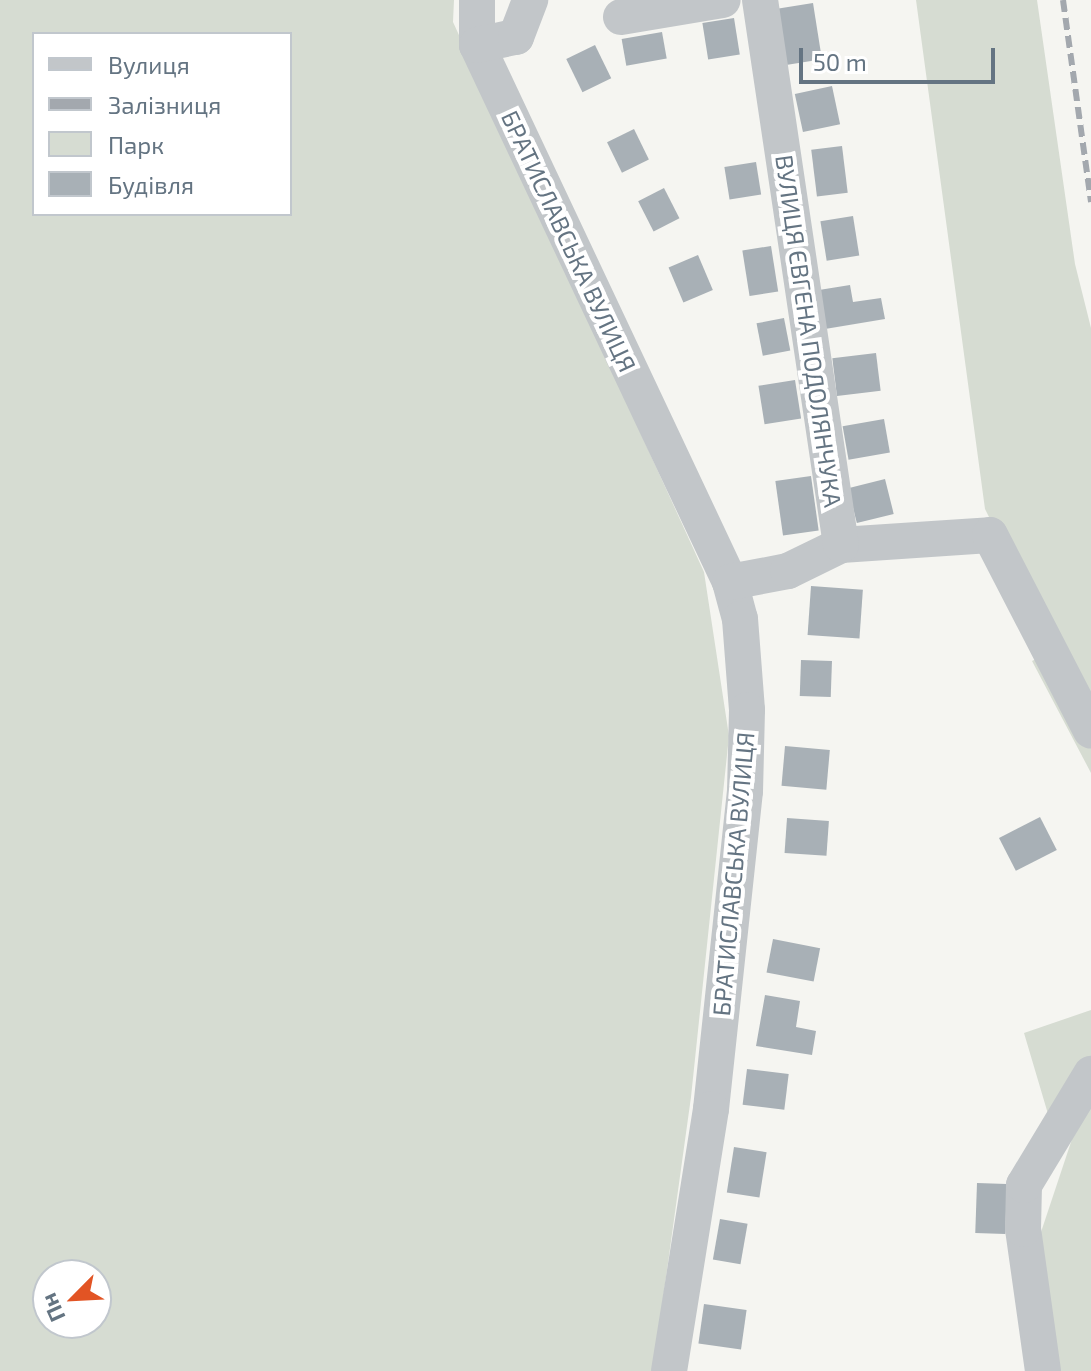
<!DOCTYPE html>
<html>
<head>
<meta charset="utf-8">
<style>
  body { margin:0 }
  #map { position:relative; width:1091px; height:1371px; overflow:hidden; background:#f5f5f1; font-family:"Exo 2",sans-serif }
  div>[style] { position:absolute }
  .green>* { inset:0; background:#d6dcd2 }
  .building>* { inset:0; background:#a8b0b6; transform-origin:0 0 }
  .minor>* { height:36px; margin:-18px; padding:0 18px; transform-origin:18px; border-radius:18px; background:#c2c6c9 }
  .rail>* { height:6px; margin-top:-3px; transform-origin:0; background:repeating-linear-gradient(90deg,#a3a8ae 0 12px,transparent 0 18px) }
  span { translate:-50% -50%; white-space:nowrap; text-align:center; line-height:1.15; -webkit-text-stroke:8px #fff; paint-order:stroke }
  .street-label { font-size:24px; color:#647482 }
  .legend { position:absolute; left:32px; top:32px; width:260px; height:184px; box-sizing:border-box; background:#fff; border:2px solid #c1c7cd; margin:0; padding:10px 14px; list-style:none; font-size:24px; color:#647482 }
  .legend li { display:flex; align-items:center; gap:16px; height:40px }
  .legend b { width:40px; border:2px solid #c1c7cd }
  .north { position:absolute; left:32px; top:1259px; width:80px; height:80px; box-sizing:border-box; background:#fff; border:2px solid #c1c7cd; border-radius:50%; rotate:246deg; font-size:22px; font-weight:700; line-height:32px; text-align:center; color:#647482 }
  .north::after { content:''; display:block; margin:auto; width:28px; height:36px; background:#e25424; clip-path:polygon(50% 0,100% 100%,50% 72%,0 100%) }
  .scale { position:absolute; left:799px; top:48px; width:196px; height:36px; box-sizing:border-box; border:4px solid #647482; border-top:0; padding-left:10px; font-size:24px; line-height:28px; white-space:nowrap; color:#647482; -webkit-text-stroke:6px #fff; paint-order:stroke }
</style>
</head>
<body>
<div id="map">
  <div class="green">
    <i style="clip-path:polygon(evenodd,0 0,454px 0,453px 22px,704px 572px,729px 736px,691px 1097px,653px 1371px,0 1371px,0 0,34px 34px,290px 34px,290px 214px,34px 214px,34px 34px,0 0,48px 1275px,96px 1275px,96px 1323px,48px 1323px,48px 1275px)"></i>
    <i style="clip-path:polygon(916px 0,1037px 0,1075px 264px,1091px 328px,1091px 773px,1032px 661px,1062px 646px,1035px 609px,985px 509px)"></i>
    <i style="clip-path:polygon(1091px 1010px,1091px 1371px,1054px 1371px,1035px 1250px,1079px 1118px,1048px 1114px,1024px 1033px)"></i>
  </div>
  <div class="building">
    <i style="left:813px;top:3px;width:57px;height:41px;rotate:81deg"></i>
    <i style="left:734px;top:18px;width:37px;height:32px;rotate:81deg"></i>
    <i style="left:662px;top:32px;width:27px;height:41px;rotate:80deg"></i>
    <i style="left:595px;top:45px;width:37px;height:32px;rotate:64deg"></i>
    <i style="left:832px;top:86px;width:39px;height:38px;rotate:78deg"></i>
    <i style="left:634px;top:129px;width:34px;height:30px;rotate:64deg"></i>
    <i style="left:842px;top:146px;width:47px;height:31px;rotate:83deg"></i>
    <i style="left:756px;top:162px;width:33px;height:32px;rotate:81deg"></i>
    <i style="left:664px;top:188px;width:34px;height:29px;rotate:63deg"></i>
    <i style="left:853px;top:216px;width:40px;height:33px;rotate:81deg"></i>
    <i style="left:771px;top:246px;width:46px;height:29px;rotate:81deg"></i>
    <i style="left:698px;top:255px;width:38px;height:32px;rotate:67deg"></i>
    <i style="clip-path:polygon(850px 285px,853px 302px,881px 298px,885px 319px,825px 329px,819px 290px)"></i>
    <i style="left:784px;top:318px;width:33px;height:28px;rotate:79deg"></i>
    <i style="left:876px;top:353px;width:38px;height:44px;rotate:83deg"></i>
    <i style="left:795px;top:380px;width:39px;height:37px;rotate:81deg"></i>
    <i style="left:884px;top:419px;width:34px;height:42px;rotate:80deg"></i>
    <i style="left:811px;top:476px;width:55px;height:36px;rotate:82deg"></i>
    <i style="left:885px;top:479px;width:36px;height:38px;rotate:76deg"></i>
    <i style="left:811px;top:586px;width:52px;height:49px;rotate:4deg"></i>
    <i style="left:801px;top:660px;width:31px;height:36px;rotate:2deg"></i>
    <i style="left:785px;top:746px;width:45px;height:40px;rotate:5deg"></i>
    <i style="left:1040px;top:817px;width:37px;height:46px;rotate:63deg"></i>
    <i style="left:787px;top:818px;width:42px;height:35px;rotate:4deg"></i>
    <i style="left:773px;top:939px;width:48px;height:34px;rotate:11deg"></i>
    <i style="clip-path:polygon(765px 995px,800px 1001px,796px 1027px,816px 1031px,812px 1055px,756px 1046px)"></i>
    <i style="left:747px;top:1069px;width:42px;height:36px;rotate:7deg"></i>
    <i style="left:734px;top:1147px;width:33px;height:46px;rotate:9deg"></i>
    <i style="left:977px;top:1183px;width:30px;height:50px;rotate:2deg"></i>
    <i style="left:720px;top:1219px;width:28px;height:41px;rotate:10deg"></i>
    <i style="left:704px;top:1304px;width:43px;height:40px;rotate:8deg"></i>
  </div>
  <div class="minor">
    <i style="left:477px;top:0;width:45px;rotate:90deg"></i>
    <i style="left:477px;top:45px;width:594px;rotate:64.77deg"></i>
    <i style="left:730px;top:582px;width:38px;rotate:75deg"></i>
    <i style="left:740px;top:619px;width:91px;rotate:85.6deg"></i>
    <i style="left:747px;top:710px;width:81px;rotate:91.4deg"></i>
    <i style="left:745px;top:791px;width:320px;rotate:96.1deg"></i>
    <i style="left:711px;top:1109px;width:265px;rotate:99.1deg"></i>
    <i style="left:621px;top:17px;width:103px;rotate:-9.5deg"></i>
    <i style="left:477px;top:45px;width:40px;rotate:-12deg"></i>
    <i style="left:516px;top:37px;width:40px;rotate:-69deg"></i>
    <i style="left:841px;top:545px;width:149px;rotate:-3.8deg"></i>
    <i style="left:990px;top:535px;width:220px;rotate:62.7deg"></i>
    <i style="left:730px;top:582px;width:59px;rotate:-10.7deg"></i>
    <i style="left:788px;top:571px;width:59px;rotate:-26.1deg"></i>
    <i style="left:841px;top:545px;width:551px;rotate:-98.45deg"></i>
    <i style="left:1043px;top:1371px;width:143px;rotate:-98deg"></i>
    <i style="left:1023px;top:1229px;width:44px;rotate:-88.7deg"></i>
    <i style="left:1024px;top:1185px;width:130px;rotate:-58.9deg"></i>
  </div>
  <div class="rail">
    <i style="left:1063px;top:0;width:204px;rotate:82.1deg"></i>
  </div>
  <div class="street-label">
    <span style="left:569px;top:241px;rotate:65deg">БРАТИСЛАВСЬКА ВУЛИЦЯ</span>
    <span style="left:809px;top:331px;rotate:82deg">ВУЛИЦЯ ЄВГЕНА ПОДОЛЯНЧУКА</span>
    <span style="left:733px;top:874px;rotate:-85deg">БРАТИСЛАВСЬКА ВУЛИЦЯ</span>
  </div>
  <ul class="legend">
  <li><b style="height:10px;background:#c2c6c9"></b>Вулиця</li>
  <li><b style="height:10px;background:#a3a8ae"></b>Залізниця</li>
  <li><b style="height:22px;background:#d6dcd2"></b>Парк</li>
  <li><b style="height:22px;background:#a8b0b6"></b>Будівля</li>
  </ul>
  <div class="north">Пн</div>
  <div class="scale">50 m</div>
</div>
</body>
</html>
